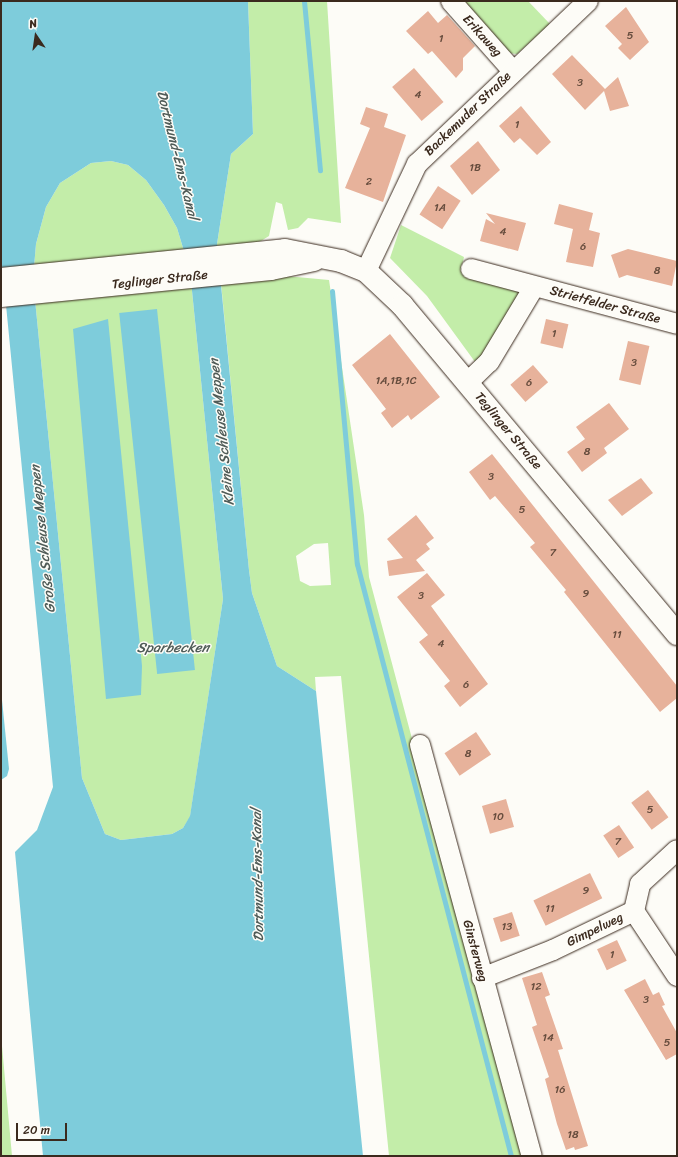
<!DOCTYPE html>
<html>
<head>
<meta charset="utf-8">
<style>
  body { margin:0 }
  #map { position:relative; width:678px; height:1157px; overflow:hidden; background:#fdfcf7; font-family:Sriracha,sans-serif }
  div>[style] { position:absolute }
  .green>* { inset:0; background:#c3eda9 }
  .water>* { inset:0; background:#7eccdb; transform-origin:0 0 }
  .stream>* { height:5px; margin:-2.5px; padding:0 2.5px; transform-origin:2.5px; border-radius:2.5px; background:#7eccdb }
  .building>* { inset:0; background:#e7b29b; transform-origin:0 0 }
  .roads { filter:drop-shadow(0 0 1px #3b2a1e) drop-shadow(0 0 1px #3b2a1e) }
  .street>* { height:20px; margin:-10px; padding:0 10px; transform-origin:10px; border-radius:10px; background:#fdfcf7 }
  .secondary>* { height:22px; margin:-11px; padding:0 11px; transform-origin:11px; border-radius:11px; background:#fdfcf7 }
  span { translate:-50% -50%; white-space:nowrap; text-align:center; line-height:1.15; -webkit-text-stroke:3px #fdfcf7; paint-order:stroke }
  .number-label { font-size:11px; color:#664c3d }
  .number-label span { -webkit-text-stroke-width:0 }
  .street-label { font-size:13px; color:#3b2a1e }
  .water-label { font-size:14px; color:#4f5b57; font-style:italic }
  .frame { position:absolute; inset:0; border:2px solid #3b2a1e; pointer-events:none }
  .north { position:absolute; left:16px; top:16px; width:40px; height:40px; -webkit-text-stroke:3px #fdfcf7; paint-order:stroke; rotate:347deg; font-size:11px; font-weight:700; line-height:16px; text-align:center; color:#3b2a1e }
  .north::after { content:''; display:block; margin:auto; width:14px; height:18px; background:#3b2a1e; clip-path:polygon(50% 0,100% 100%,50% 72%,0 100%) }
  .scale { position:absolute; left:16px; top:1123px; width:51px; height:18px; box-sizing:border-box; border:2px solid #3b2a1e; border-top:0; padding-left:5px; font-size:12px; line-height:14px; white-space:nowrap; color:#3b2a1e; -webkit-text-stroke:3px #fdfcf7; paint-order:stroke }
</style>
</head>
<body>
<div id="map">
  <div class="green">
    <i style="clip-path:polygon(248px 1px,327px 1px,341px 223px,308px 218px,298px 228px,288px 230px,282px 204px,276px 202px,269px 236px,219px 267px,217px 244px,231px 154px,253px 134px)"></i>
    <i style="clip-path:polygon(460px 1px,528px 1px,550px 24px,517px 54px,507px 53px)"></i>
    <i style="clip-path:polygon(111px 161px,128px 165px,146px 180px,164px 205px,177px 228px,190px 271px,223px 599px,190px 817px,183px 828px,172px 834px,121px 840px,105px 834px,82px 778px,33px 279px,36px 244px,46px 207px,60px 183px,91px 163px)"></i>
    <i style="clip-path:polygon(401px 225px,464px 257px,461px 270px,519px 287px,520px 293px,478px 366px,427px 296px,390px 258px)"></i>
    <i style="clip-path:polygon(evenodd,286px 276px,329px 280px,364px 515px,369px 577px,523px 1156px,389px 1156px,341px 676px,315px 677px,316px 691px,277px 666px,252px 593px,249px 570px,221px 283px,286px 276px,328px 543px,331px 585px,310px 586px,300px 581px,296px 556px,314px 544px,328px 543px)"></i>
    <i style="clip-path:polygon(1px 1035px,12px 1156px,1px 1156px)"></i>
  </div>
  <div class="water">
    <i style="clip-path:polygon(evenodd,1px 1px,248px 1px,253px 134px,231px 154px,217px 244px,249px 570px,252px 593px,277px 666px,316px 691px,363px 1156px,43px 1156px,15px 852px,37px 830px,53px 787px,6px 305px,1px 288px,1px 1px,111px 161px,128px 165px,146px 180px,164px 205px,177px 228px,190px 271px,223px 599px,190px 816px,183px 828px,172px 834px,121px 840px,105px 834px,82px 778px,33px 279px,36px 244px,46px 207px,60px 183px,91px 163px,111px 161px)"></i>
    <i style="left:157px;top:309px;width:363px;height:38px;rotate:84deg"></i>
    <i style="clip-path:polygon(108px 319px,142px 666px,141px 695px,106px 699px,73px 329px)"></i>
    <i style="clip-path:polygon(1px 690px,9px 769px,7px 776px,1px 780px)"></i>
  </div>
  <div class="stream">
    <i style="left:304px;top:1px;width:170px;rotate:84.6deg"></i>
    <i style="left:332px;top:291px;width:274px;rotate:84.8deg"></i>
    <i style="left:357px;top:564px;width:612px;rotate:75.42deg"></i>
  </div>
  <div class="building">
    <i style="clip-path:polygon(626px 7px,649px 42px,630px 60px,618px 48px,622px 44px,605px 26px)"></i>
    <i style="clip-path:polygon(428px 11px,438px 23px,447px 15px,475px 46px,463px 58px,463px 70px,456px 78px,432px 51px,428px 54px,406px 31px)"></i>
    <i style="clip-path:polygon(572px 55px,605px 89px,618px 77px,629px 106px,610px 111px,604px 91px,585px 110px,552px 74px)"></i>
    <i style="left:414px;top:68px;width:45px;height:29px;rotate:49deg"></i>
    <i style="clip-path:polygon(521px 106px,551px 142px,537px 155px,520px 138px,514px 143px,499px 126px)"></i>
    <i style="clip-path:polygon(366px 107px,388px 114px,384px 127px,406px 135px,383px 202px,345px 188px,370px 128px,360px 124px)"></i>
    <i style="clip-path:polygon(478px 141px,500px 170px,472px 195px,450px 166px)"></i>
    <i style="left:438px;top:186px;width:27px;height:34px;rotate:33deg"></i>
    <i style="clip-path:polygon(559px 204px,593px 213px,589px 230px,600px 233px,593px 267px,566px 262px,573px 229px,554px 224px)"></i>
    <i style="clip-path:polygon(486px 213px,526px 223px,518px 251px,480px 241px,486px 219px,495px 224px)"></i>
    <i style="clip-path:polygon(628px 249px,677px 261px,672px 286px,627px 275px,619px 278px,611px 255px)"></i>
    <i style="left:546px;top:319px;width:23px;height:25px;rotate:13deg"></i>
    <i style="clip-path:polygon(390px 334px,440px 397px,411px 420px,408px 415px,392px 428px,381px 413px,386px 409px,352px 365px)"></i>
    <i style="left:628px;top:341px;width:22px;height:40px;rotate:13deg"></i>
    <i style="left:533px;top:365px;width:23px;height:30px;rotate:49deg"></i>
    <i style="clip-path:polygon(609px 403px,629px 429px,604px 448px,607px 453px,582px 472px,567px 452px,585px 439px,576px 427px)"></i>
    <i style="clip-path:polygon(492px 454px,677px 686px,677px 698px,660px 712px,564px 592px,566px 590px,530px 547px,535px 543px,495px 496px,490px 500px,469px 472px)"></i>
    <i style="clip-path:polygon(641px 478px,653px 493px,622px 516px,608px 500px)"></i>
    <i style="clip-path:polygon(416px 515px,434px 538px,426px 544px,430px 549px,416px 560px,425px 571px,389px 576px,387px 561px,403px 558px,387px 539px)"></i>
    <i style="clip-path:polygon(427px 573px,445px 595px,431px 606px,488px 684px,460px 707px,444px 686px,450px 681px,419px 642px,428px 635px,397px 597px)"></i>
    <i style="left:476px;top:732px;width:27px;height:38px;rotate:56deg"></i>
    <i style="left:648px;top:790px;width:34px;height:21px;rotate:53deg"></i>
    <i style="left:506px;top:799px;width:29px;height:25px;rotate:74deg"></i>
    <i style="left:619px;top:825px;width:27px;height:19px;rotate:56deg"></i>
    <i style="left:590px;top:873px;width:28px;height:63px;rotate:64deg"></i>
    <i style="left:512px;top:912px;width:25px;height:20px;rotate:72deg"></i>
    <i style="left:617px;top:940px;width:23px;height:22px;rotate:65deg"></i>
    <i style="clip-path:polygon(542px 972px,550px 995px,545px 997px,563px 1049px,558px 1050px,588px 1146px,575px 1150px,574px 1147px,566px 1150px,557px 1124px,545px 1079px,549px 1077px,532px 1027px,537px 1025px,522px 978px)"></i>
    <i style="clip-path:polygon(645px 979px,653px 995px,659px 992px,665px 1005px,662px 1006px,677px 1033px,677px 1054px,666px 1060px,624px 990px)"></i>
  </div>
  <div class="roads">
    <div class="street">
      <i style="left:451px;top:1px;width:94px;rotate:48.5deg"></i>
      <i style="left:471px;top:269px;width:213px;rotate:14.9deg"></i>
      <i style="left:366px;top:271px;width:119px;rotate:-64.5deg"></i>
      <i style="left:417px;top:164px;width:236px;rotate:-43.6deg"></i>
      <i style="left:468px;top:382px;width:29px;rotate:-44deg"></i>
      <i style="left:489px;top:362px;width:87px;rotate:-59deg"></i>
      <i style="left:420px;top:745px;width:426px;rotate:74.8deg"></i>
      <i style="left:634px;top:911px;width:28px;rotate:-77deg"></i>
      <i style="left:640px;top:884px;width:50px;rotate:-42.6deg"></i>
      <i style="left:634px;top:911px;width:78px;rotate:56.5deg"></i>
      <i style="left:482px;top:978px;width:76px;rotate:-21.5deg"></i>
      <i style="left:553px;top:950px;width:90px;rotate:-25.7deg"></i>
    </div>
    <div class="secondary">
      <i style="left:1px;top:279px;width:285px;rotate:-5.8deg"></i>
      <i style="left:285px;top:250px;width:57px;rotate:11.1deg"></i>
      <i style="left:341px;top:261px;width:27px;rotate:22deg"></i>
      <i style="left:366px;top:271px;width:50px;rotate:43.4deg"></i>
      <i style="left:402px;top:305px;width:429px;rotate:50.1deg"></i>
      <i style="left:1px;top:296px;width:271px;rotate:-5.7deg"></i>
      <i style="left:271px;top:269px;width:44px;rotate:-11.8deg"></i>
    </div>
  </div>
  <div class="number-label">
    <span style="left:630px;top:36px">5</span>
    <span style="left:441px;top:39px">1</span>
    <span style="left:580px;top:83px">3</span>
    <span style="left:418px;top:95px">4</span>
    <span style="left:517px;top:125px">1</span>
    <span style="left:475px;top:168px">1B</span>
    <span style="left:369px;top:182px">2</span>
    <span style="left:440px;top:208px">1A</span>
    <span style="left:503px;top:232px">4</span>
    <span style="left:583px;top:247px">6</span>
    <span style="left:657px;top:271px">8</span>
    <span style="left:554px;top:334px">1</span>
    <span style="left:634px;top:363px">3</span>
    <span style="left:396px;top:381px">1A,1B,1C</span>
    <span style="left:529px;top:383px">6</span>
    <span style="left:587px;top:452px">8</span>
    <span style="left:491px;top:477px">3</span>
    <span style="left:522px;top:510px">5</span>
    <span style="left:553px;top:553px">7</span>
    <span style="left:586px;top:594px">9</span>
    <span style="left:421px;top:596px">3</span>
    <span style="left:617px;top:635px">11</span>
    <span style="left:441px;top:644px">4</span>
    <span style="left:466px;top:685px">6</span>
    <span style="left:468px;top:754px">8</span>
    <span style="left:650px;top:810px">5</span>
    <span style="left:498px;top:817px">10</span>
    <span style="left:618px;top:842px">7</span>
    <span style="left:586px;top:891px">9</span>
    <span style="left:550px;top:909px">11</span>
    <span style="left:507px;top:927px">13</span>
    <span style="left:612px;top:955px">1</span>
    <span style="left:536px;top:987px">12</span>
    <span style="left:646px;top:1000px">3</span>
    <span style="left:548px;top:1038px">14</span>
    <span style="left:667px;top:1043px">5</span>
    <span style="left:560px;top:1090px">16</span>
    <span style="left:573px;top:1135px">18</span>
  </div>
  <div class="street-label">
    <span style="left:482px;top:36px;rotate:48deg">Erikaweg</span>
    <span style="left:468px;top:114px;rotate:-44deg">Backemuder Straße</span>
    <span style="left:160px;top:280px;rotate:-6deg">Teglinger Straße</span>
    <span style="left:605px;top:305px;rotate:15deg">Strietfelder Straße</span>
    <span style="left:508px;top:431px;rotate:50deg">Teglinger Straße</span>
    <span style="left:595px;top:930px;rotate:-26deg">Gimpelweg</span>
    <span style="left:475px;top:951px;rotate:75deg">Ginsterweg</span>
  </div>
  <div class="water-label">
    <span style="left:177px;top:155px;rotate:76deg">Dortmund-Ems-Kanal</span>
    <span style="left:222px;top:432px;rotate:-96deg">Kleine Schleuse Meppen</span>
    <span style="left:43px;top:539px;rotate:-96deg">Große Schleuse Meppen</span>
    <span style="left:173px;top:648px">Sparbecken</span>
    <span style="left:258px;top:875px;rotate:-91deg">Dortmund-Ems-Kanal</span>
  </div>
  <div class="frame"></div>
  <div class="north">N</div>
  <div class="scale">20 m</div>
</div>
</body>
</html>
